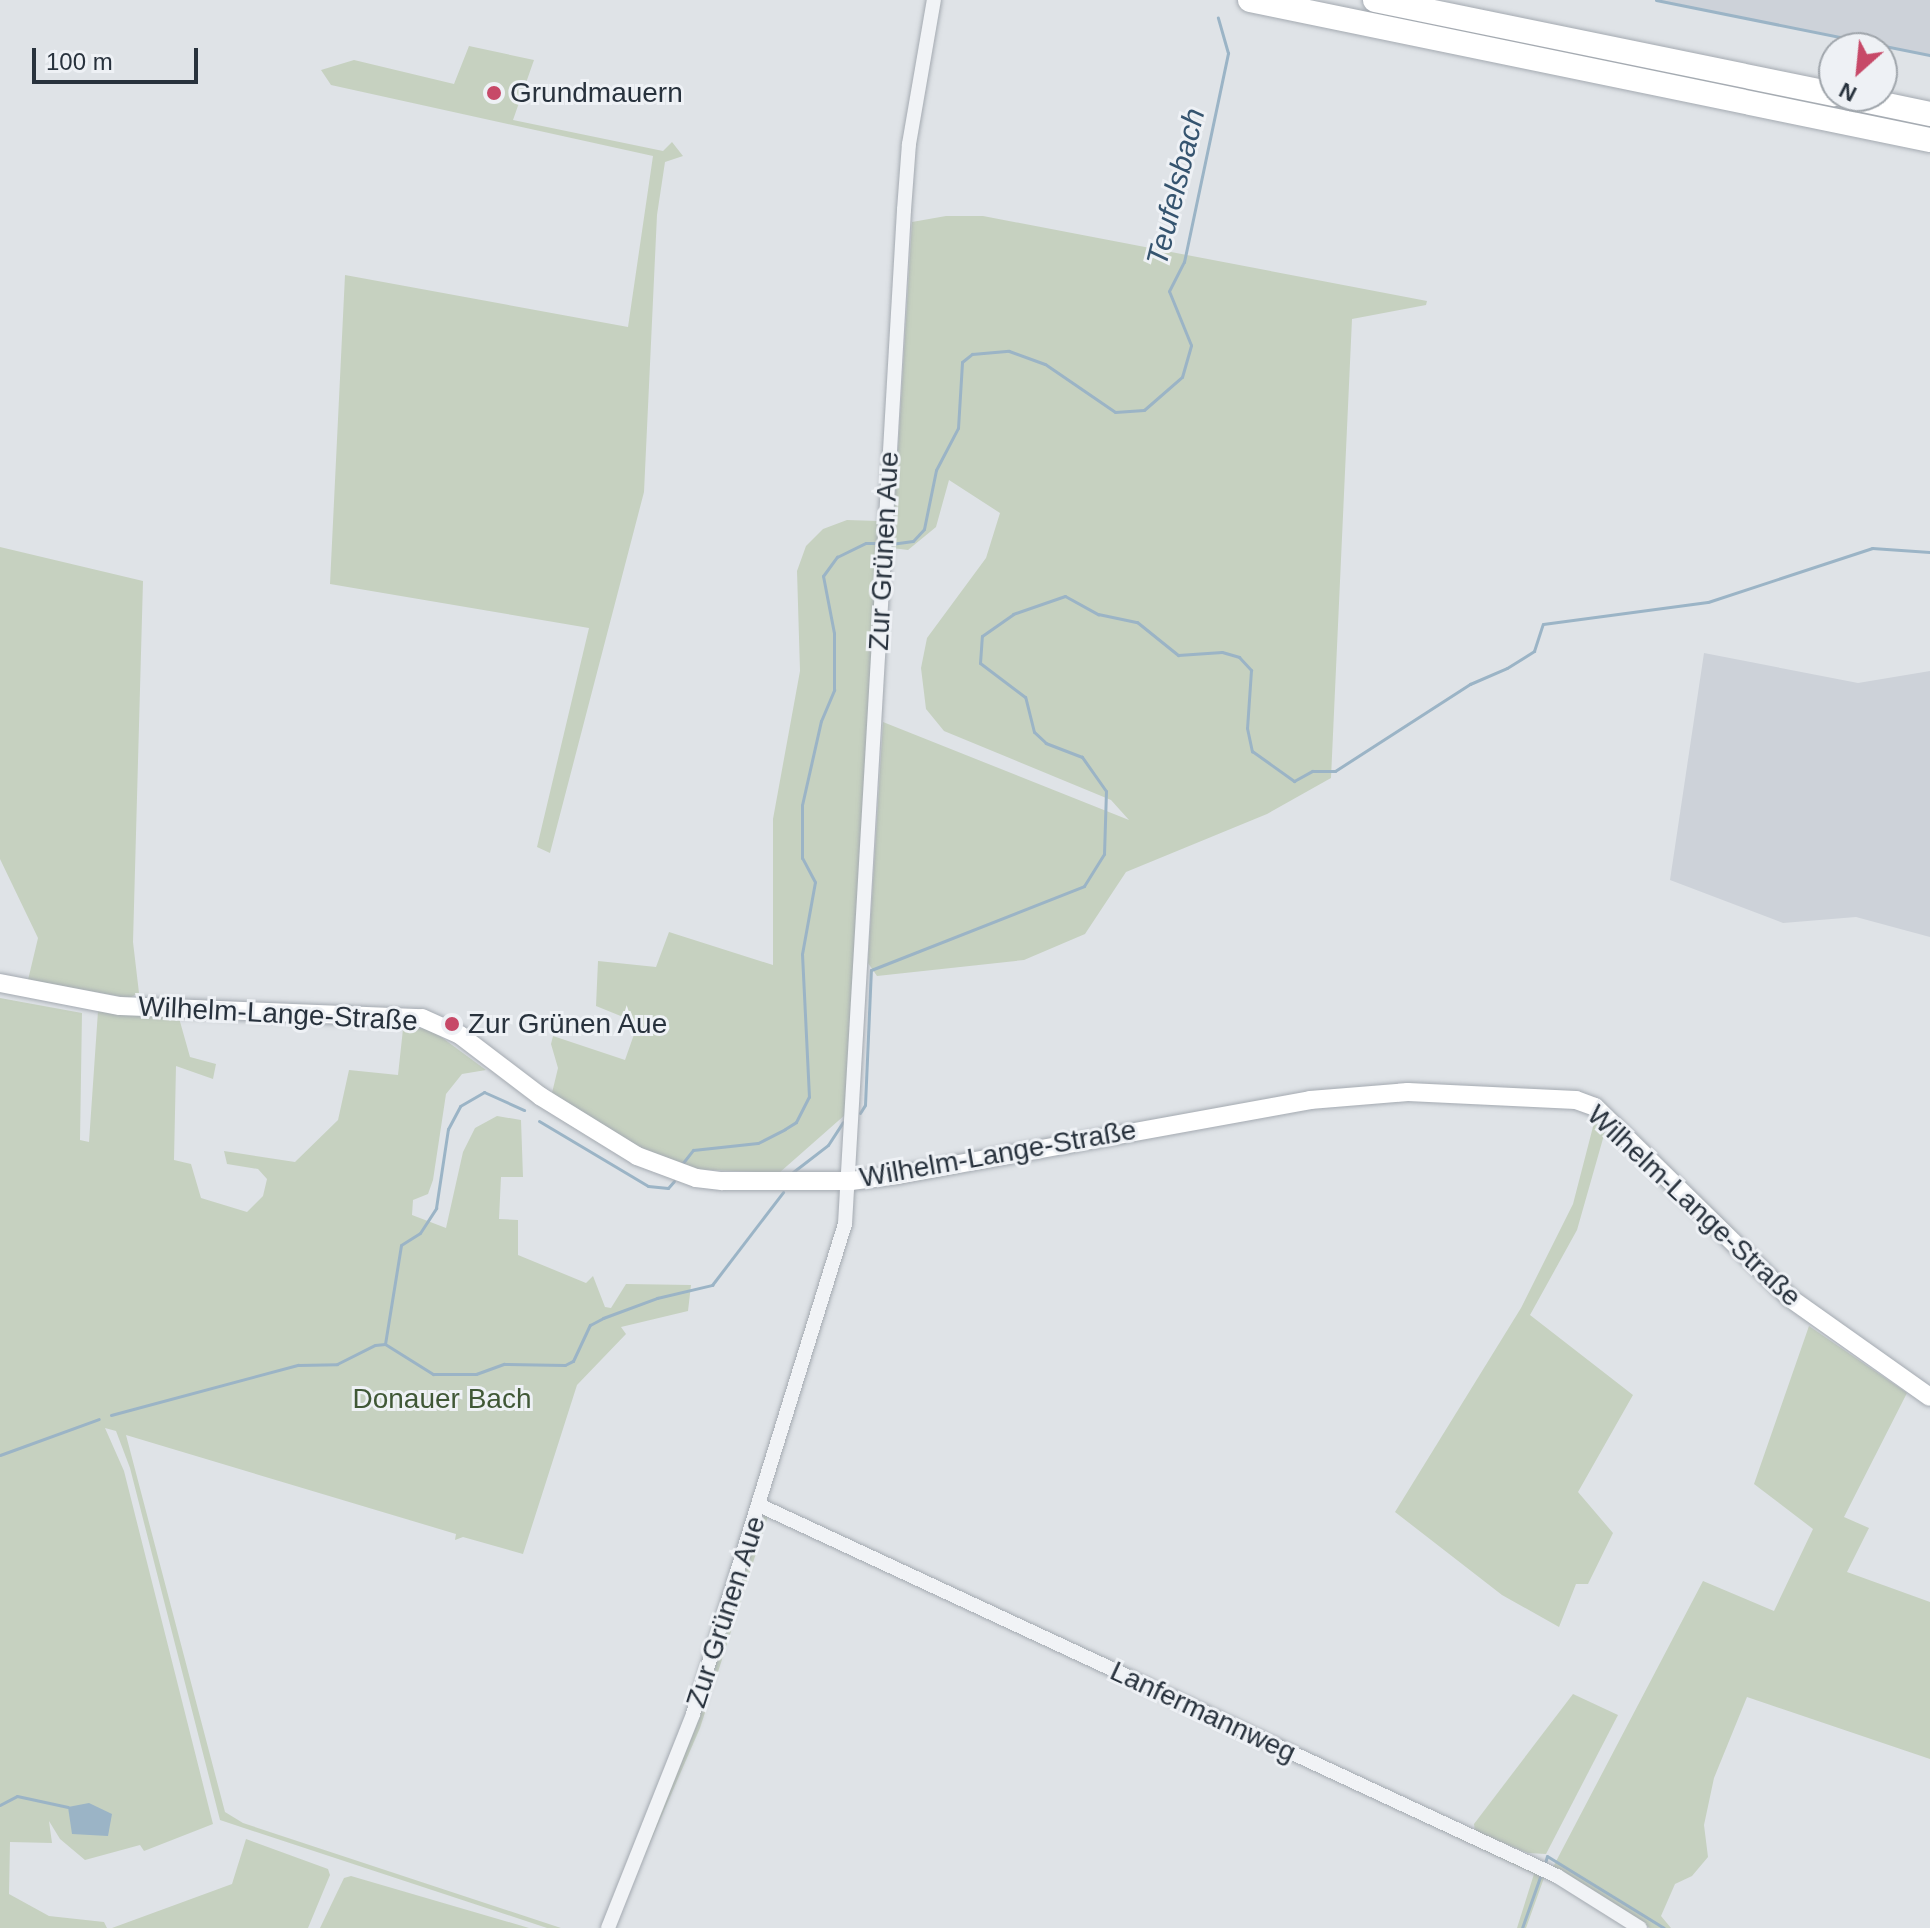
<!DOCTYPE html>
<html>
<head>
<meta charset="utf-8">
<style>
  body { margin:0 }
  #map { position:relative; width:1930px; height:1928px; overflow:hidden; background:#dfe3e7; font-family:Arial,sans-serif }
  div>[style] { position:absolute }
  .built>* { inset:0; background:#cdd2d9 }
  .green>* { inset:0; background:#c6d1c0 }
  .water>* { inset:0; background:#9bb4c6 }
  .stream>* { height:3px; margin:-1.5px; padding:0 1.5px; transform-origin:1.5px; border-radius:1.5px; background:#9bb4c6 }
  .roads { filter:drop-shadow(0 0 2px #a4aab1) drop-shadow(0 0 2px #a4aab1) }
  .street>* { height:14px; margin:-7px; padding:0 7px; transform-origin:7px; border-radius:7px; background:#f1f3f6 }
  .secondary>* { height:18px; margin:-9px; padding:0 9px; transform-origin:9px; border-radius:9px; background:#fff }
  .highway>* { height:24px; margin:-12px; padding:0 12px; transform-origin:12px; border-radius:12px; background:#fff }
  .dots>* { width:22px; height:22px; translate:-50% -50%; box-sizing:border-box; border:4px solid #eef1f5; border-radius:50% }
  span { translate:-50% -50%; white-space:nowrap; text-align:center; line-height:1.15; -webkit-text-stroke:6px #eef1f5; paint-order:stroke }
  .poi-label { font-size:28px; color:#28323d }
  .left { translate:0 -50%; text-align:left }
  .street-label { font-size:28px; color:#28323d }
  .park-label { font-size:28px; color:#405836 }
  .water-label { font-size:30px; color:#35546f; font-style:italic }
  .north { position:absolute; left:1818px; top:32px; width:80px; height:80px; box-sizing:border-box; background:#eef1f5; border:2px solid #9fa5ab; border-radius:50%; rotate:207deg; font-size:22px; font-weight:700; line-height:32px; text-align:center; color:#28323d }
  .north::after { content:''; display:block; margin:auto; width:28px; height:36px; background:#c74968; clip-path:polygon(50% 0,100% 100%,50% 72%,0 100%) }
  .scale { position:absolute; left:32px; top:48px; width:166px; height:36px; box-sizing:border-box; border:4px solid #28323d; border-top:0; padding-left:10px; font-size:24px; line-height:28px; white-space:nowrap; color:#28323d; -webkit-text-stroke:6px #eef1f5; paint-order:stroke }
</style>
</head>
<body>
<div id="map">
  <div class="built">
    <i style="clip-path:polygon(1656px 0,1930px 0,1930px 55px)"></i>
    <i style="clip-path:polygon(1704px 653px,1858px 683px,1930px 671px,1930px 937px,1856px 917px,1783px 923px,1670px 880px)"></i>
  </div>
  <div class="green">
    <i style="clip-path:polygon(469px 46px,534px 60px,513px 120px,663px 151px,672px 142px,683px 156px,665px 162px,657px 215px,644px 492px,550px 853px,537px 847px,589px 628px,330px 584px,345px 275px,628px 327px,653px 156px,331px 85px,321px 70px,354px 60px,454px 84px)"></i>
    <i style="clip-path:polygon(946px 216px,983px 216px,1427px 301px,1426px 305px,1352px 319px,1331px 778px,1267px 814px,1126px 872px,1085px 934px,1024px 960px,877px 976px,868px 963px,883px 722px,1129px 820px,1111px 800px,944px 731px,926px 709px,921px 668px,927px 638px,986px 558px,1000px 513px,949px 480px,936px 527px,908px 550px,892px 548px,912px 222px)"></i>
    <i style="clip-path:polygon(847px 520px,879px 521px,846px 1114px,779px 1173px,690px 1169px,657px 1159px,551px 1097px,558px 1068px,551px 1044px,553px 1036px,625px 1060px,638px 1023px,596px 1006px,598px 961px,656px 967px,669px 932px,773px 965px,773px 819px,800px 671px,797px 571px,806px 546px,823px 529px)"></i>
    <i style="clip-path:polygon(0 547px,143px 581px,133px 942px,139px 993px,129px 998px,28px 980px,38px 938px,0 859px)"></i>
    <i style="clip-path:polygon(0 998px,82px 1013px,80px 1140px,89px 1142px,98px 1011px,179px 1018px,190px 1057px,216px 1064px,213px 1079px,176px 1066px,174px 1160px,191px 1164px,201px 1198px,247px 1212px,263px 1196px,267px 1179px,258px 1169px,227px 1164px,224px 1151px,295px 1162px,338px 1120px,349px 1070px,398px 1075px,403px 1029px,429px 1028px,486px 1070px,462px 1074px,446px 1094px,433px 1180px,428px 1194px,413px 1200px,412px 1215px,446px 1228px,463px 1152px,475px 1128px,497px 1116px,521px 1120px,523px 1177px,501px 1177px,499px 1219px,518px 1220px,518px 1255px,586px 1283px,593px 1276px,605px 1307px,611px 1308px,626px 1284px,691px 1285px,688px 1311px,621px 1327px,626px 1334px,577px 1385px,523px 1554px,463px 1537px,455px 1540px,456px 1534px,126px 1435px,225px 1812px,243px 1823px,561px 1928px,547px 1928px,220px 1820px,130px 1468px,116px 1431px,105px 1428px,124px 1471px,213px 1824px,144px 1851px,140px 1845px,85px 1860px,60px 1839px,49px 1821px,52px 1843px,10px 1842px,9px 1894px,49px 1916px,104px 1922px,107px 1928px,0 1928px)"></i>
    <i style="clip-path:polygon(1595px 1119px,1606px 1128px,1577px 1230px,1530px 1315px,1633px 1395px,1578px 1492px,1613px 1533px,1588px 1584px,1576px 1584px,1559px 1627px,1502px 1595px,1395px 1512px,1521px 1308px,1573px 1204px)"></i>
    <i style="clip-path:polygon(1809px 1326px,1907px 1393px,1844px 1517px,1869px 1528px,1847px 1572px,1930px 1602px,1930px 1759px,1747px 1697px,1714px 1778px,1704px 1825px,1708px 1857px,1692px 1876px,1675px 1884px,1661px 1916px,1671px 1928px,1650px 1928px,1552px 1869px,1703px 1581px,1774px 1611px,1813px 1529px,1754px 1484px)"></i>
    <i style="clip-path:polygon(772px 1513px,883px 1564px,1464px 1839px,1536px 1871px,1544px 1878px,1526px 1928px,1517px 1928px,1534px 1874px,877px 1563px,768px 1516px,700px 1728px,613px 1928px,695px 1728px,761px 1518px)"></i>
    <i style="clip-path:polygon(1573px 1694px,1618px 1715px,1546px 1854px,1528px 1853px,1475px 1831px,1474px 1824px)"></i>
    <i style="clip-path:polygon(246px 1839px,328px 1869px,330px 1875px,308px 1928px,112px 1928px,232px 1884px)"></i>
    <i style="clip-path:polygon(351px 1876px,529px 1928px,320px 1928px,344px 1878px)"></i>
  </div>
  <div class="water">
    <i style="clip-path:polygon(89px 1803px,112px 1814px,108px 1836px,72px 1834px,68px 1807px)"></i>
  </div>
  <div class="stream">
    <i style="left:1656px;top:0;width:279px;rotate:11.4deg"></i>
    <i style="left:891px;top:544px;width:22px;rotate:-8deg"></i>
    <i style="left:913px;top:541px;width:16px;rotate:-47deg"></i>
    <i style="left:924px;top:529px;width:60px;rotate:-78.5deg"></i>
    <i style="left:936px;top:470px;width:47px;rotate:-62.4deg"></i>
    <i style="left:958px;top:428px;width:66px;rotate:-86.5deg"></i>
    <i style="left:962px;top:362px;width:13px;rotate:-39deg"></i>
    <i style="left:972px;top:354px;width:37px;rotate:-5deg"></i>
    <i style="left:1009px;top:351px;width:38px;rotate:20deg"></i>
    <i style="left:1045px;top:364px;width:85px;rotate:34.4deg"></i>
    <i style="left:1115px;top:412px;width:29px;rotate:-4deg"></i>
    <i style="left:1144px;top:410px;width:50px;rotate:-41deg"></i>
    <i style="left:1182px;top:377px;width:33px;rotate:-74deg"></i>
    <i style="left:1191px;top:345px;width:58px;rotate:-112.2deg"></i>
    <i style="left:1169px;top:291px;width:33px;rotate:-63deg"></i>
    <i style="left:1184px;top:262px;width:214px;rotate:-78.1deg"></i>
    <i style="left:1228px;top:53px;width:37px;rotate:-106deg"></i>
    <i style="left:860px;top:1113px;width:9px;rotate:-58deg"></i>
    <i style="left:865px;top:1105px;width:135px;rotate:-87.5deg"></i>
    <i style="left:871px;top:970px;width:229px;rotate:-21.5deg"></i>
    <i style="left:1084px;top:886px;width:38px;rotate:-58deg"></i>
    <i style="left:1104px;top:854px;width:63px;rotate:-88.2deg"></i>
    <i style="left:1106px;top:791px;width:42px;rotate:-125.2deg"></i>
    <i style="left:1082px;top:757px;width:39px;rotate:-159deg"></i>
    <i style="left:1046px;top:743px;width:16px;rotate:-137deg"></i>
    <i style="left:1034px;top:732px;width:36px;rotate:-104deg"></i>
    <i style="left:1025px;top:697px;width:56px;rotate:-142.9deg"></i>
    <i style="left:980px;top:663px;width:27px;rotate:-86deg"></i>
    <i style="left:982px;top:636px;width:38px;rotate:-35deg"></i>
    <i style="left:1013px;top:614px;width:55px;rotate:-19.1deg"></i>
    <i style="left:1065px;top:596px;width:38px;rotate:29deg"></i>
    <i style="left:1098px;top:614px;width:40px;rotate:12deg"></i>
    <i style="left:1137px;top:622px;width:53px;rotate:38.8deg"></i>
    <i style="left:1178px;top:655px;width:44px;rotate:-3.9deg"></i>
    <i style="left:1222px;top:652px;width:18px;rotate:16deg"></i>
    <i style="left:1239px;top:657px;width:18px;rotate:47deg"></i>
    <i style="left:1251px;top:670px;width:58px;rotate:93.9deg"></i>
    <i style="left:1247px;top:728px;width:24px;rotate:78deg"></i>
    <i style="left:1252px;top:751px;width:52px;rotate:35.5deg"></i>
    <i style="left:1294px;top:781px;width:21px;rotate:-29deg"></i>
    <i style="left:1312px;top:771px;width:23px"></i>
    <i style="left:1335px;top:771px;width:161px;rotate:-32.8deg"></i>
    <i style="left:1470px;top:684px;width:40px;rotate:-23.4deg"></i>
    <i style="left:1507px;top:668px;width:32px;rotate:-32deg"></i>
    <i style="left:1534px;top:651px;width:28px;rotate:-72deg"></i>
    <i style="left:1543px;top:624px;width:166px;rotate:-7.6deg"></i>
    <i style="left:1708px;top:602px;width:173px;rotate:-18.2deg"></i>
    <i style="left:1872px;top:548px;width:58px;rotate:3.9deg"></i>
    <i style="left:539px;top:1121px;width:127px;rotate:30.8deg"></i>
    <i style="left:648px;top:1186px;width:20px;rotate:6deg"></i>
    <i style="left:668px;top:1188px;width:9px;rotate:-49deg"></i>
    <i style="left:682px;top:1164px;width:18px;rotate:-52deg"></i>
    <i style="left:693px;top:1150px;width:65px;rotate:-6.1deg"></i>
    <i style="left:758px;top:1143px;width:30px;rotate:-27deg"></i>
    <i style="left:785px;top:1129px;width:13px;rotate:-32deg"></i>
    <i style="left:796px;top:1122px;width:28px;rotate:-63deg"></i>
    <i style="left:809px;top:1097px;width:143px;rotate:-92.8deg"></i>
    <i style="left:802px;top:954px;width:73px;rotate:-79.8deg"></i>
    <i style="left:815px;top:882px;width:27px;rotate:-118deg"></i>
    <i style="left:802px;top:858px;width:53px;rotate:-90deg"></i>
    <i style="left:802px;top:805px;width:86px;rotate:-77.3deg"></i>
    <i style="left:821px;top:721px;width:34px;rotate:-67deg"></i>
    <i style="left:834px;top:690px;width:57px;rotate:-90deg"></i>
    <i style="left:834px;top:633px;width:58px;rotate:-100.9deg"></i>
    <i style="left:823px;top:576px;width:24px;rotate:-54deg"></i>
    <i style="left:837px;top:557px;width:32px;rotate:-26deg"></i>
    <i style="left:866px;top:543px;width:13px"></i>
    <i style="left:793px;top:1172px;width:44px;rotate:-37.6deg"></i>
    <i style="left:828px;top:1145px;width:27px;rotate:-57deg"></i>
    <i style="left:385px;top:1344px;width:100px;rotate:-80.8deg"></i>
    <i style="left:401px;top:1245px;width:22px;rotate:-32deg"></i>
    <i style="left:420px;top:1233px;width:30px;rotate:-57deg"></i>
    <i style="left:436px;top:1208px;width:80px;rotate:-81.4deg"></i>
    <i style="left:448px;top:1129px;width:26px;rotate:-62deg"></i>
    <i style="left:460px;top:1106px;width:28px;rotate:-30deg"></i>
    <i style="left:484px;top:1092px;width:44px;rotate:24.2deg"></i>
    <i style="left:111px;top:1415px;width:194px;rotate:-15deg"></i>
    <i style="left:298px;top:1365px;width:39px;rotate:-1deg"></i>
    <i style="left:337px;top:1364px;width:42px;rotate:-26.6deg"></i>
    <i style="left:375px;top:1345px;width:10px;rotate:-6deg"></i>
    <i style="left:385px;top:1344px;width:57px;rotate:32deg"></i>
    <i style="left:433px;top:1374px;width:43px"></i>
    <i style="left:476px;top:1374px;width:30px;rotate:-20deg"></i>
    <i style="left:504px;top:1364px;width:61px;rotate:0.9deg"></i>
    <i style="left:565px;top:1365px;width:9px;rotate:-27deg"></i>
    <i style="left:573px;top:1361px;width:40px;rotate:-65deg"></i>
    <i style="left:590px;top:1325px;width:15px;rotate:-28deg"></i>
    <i style="left:603px;top:1318px;width:58px;rotate:-20.3deg"></i>
    <i style="left:657px;top:1298px;width:57px;rotate:-13.3deg"></i>
    <i style="left:712px;top:1285px;width:117px;rotate:-52.6deg"></i>
    <i style="left:0;top:1455px;width:105px;rotate:-20deg"></i>
    <i style="left:0;top:1805px;width:19px;rotate:-28deg"></i>
    <i style="left:17px;top:1796px;width:52px;rotate:12.2deg"></i>
    <i style="left:1545px;top:1863px;width:7px;rotate:-74deg"></i>
    <i style="left:1547px;top:1856px;width:137px;rotate:31.6deg"></i>
    <i style="left:1522px;top:1928px;width:57px;rotate:-70.6deg"></i>
  </div>
  <div class="roads">
    <div class="street">
      <i style="left:761px;top:1506px;width:878px;rotate:24.93deg"></i>
      <i style="left:1557px;top:1876px;width:98px;rotate:32.1deg"></i>
      <i style="left:608px;top:1928px;width:230px;rotate:-68.3deg"></i>
      <i style="left:693px;top:1714px;width:513px;rotate:-72.77deg"></i>
      <i style="left:845px;top:1224px;width:1016px;rotate:-86.67deg"></i>
      <i style="left:904px;top:210px;width:66px;rotate:-85.7deg"></i>
      <i style="left:909px;top:144px;width:146px;rotate:-80.2deg"></i>
    </div>
    <div class="secondary">
      <i style="left:0;top:983px;width:122px;rotate:10.9deg"></i>
      <i style="left:120px;top:1006px;width:302px;rotate:2.3deg"></i>
      <i style="left:422px;top:1018px;width:42px;rotate:24.1deg"></i>
      <i style="left:460px;top:1035px;width:101px;rotate:37.3deg"></i>
      <i style="left:540px;top:1096px;width:114px;rotate:31.7deg"></i>
      <i style="left:637px;top:1156px;width:63px;rotate:20.4deg"></i>
      <i style="left:696px;top:1178px;width:26px;rotate:7deg"></i>
      <i style="left:722px;top:1181px;width:129px"></i>
      <i style="left:851px;top:1181px;width:47px;rotate:-7.3deg"></i>
      <i style="left:898px;top:1175px;width:419px;rotate:-10.3deg"></i>
      <i style="left:1310px;top:1100px;width:98px;rotate:-4.7deg"></i>
      <i style="left:1408px;top:1092px;width:168px;rotate:2.7deg"></i>
      <i style="left:1576px;top:1100px;width:20px;rotate:20deg"></i>
      <i style="left:1595px;top:1107px;width:273px;rotate:44.4deg"></i>
      <i style="left:1790px;top:1298px;width:171px;rotate:35.3deg"></i>
    </div>
    <div class="highway">
      <i style="left:1250px;top:0;width:694px;rotate:11.63deg"></i>
      <i style="left:1375px;top:0;width:469px;rotate:11.6deg"></i>
      <i style="left:1844px;top:96px;width:88px;rotate:11.8deg"></i>
    </div>
  </div>
  <div class="dots">
    <i style="left:494px;top:93px;background:#c74968"></i>
    <i style="left:452px;top:1024px;background:#c74968"></i>
  </div>
  <div class="poi-label">
    <span class="left" style="left:510px;top:93px">Grundmauern</span>
    <span class="left" style="left:468px;top:1024px">Zur Grünen Aue</span>
  </div>
  <div class="street-label">
    <span style="left:884px;top:551px;rotate:-87deg">Zur Grünen Aue</span>
    <span style="left:278px;top:1014px;rotate:3deg">Wilhelm-Lange-Straße</span>
    <span style="left:998px;top:1154px;rotate:-10deg">Wilhelm-Lange-Straße</span>
    <span style="left:1694px;top:1206px;rotate:43deg">Wilhelm-Lange-Straße</span>
    <span style="left:726px;top:1612px;rotate:-72deg">Zur Grünen Aue</span>
    <span style="left:1203px;top:1712px;rotate:25deg">Lanfermannweg</span>
  </div>
  <div class="park-label">
    <span style="left:442px;top:1399px">Donauer Bach</span>
  </div>
  <div class="water-label">
    <span style="left:1176px;top:187px;rotate:-76deg">Teufelsbach</span>
  </div>
  <div class="north">N</div>
  <div class="scale">100 m</div>
</div>
</body>
</html>
